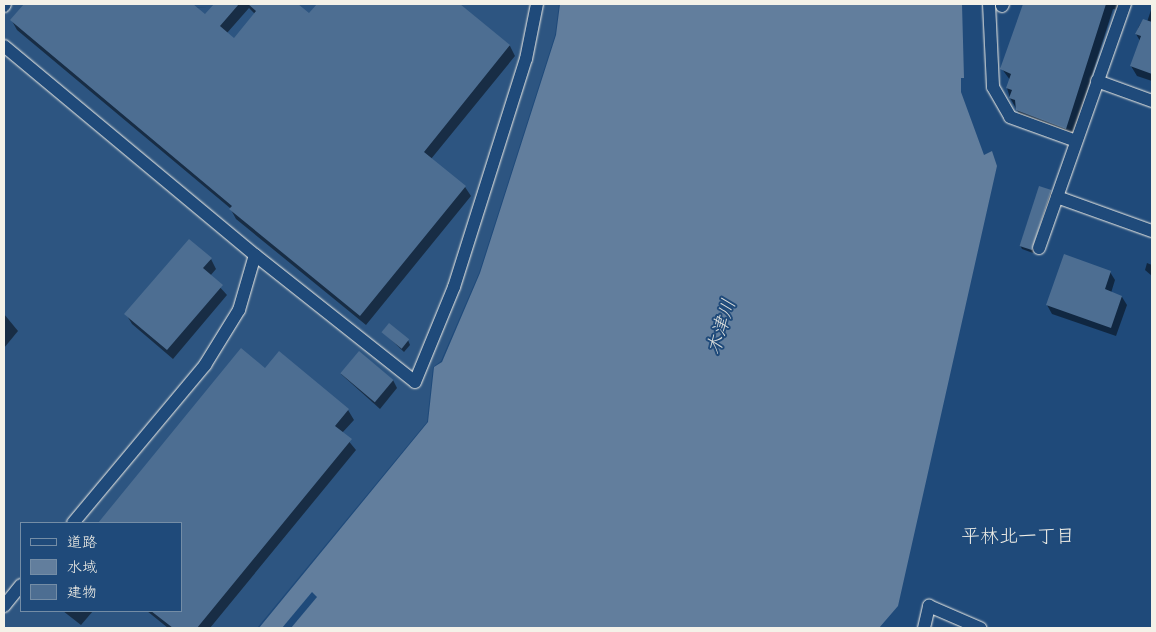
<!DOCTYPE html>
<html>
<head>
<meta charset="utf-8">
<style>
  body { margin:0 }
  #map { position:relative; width:1156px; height:632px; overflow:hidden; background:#1f4a7a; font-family:"Architects Daughter","Klee One",sans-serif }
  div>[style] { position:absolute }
  .built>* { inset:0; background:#2d5581 }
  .water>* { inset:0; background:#627e9d }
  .pier>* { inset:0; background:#1f4a7a }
  .shadow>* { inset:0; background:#0007 }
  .building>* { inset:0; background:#4d6e92; transform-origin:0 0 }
  .roads { filter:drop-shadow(0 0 1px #f4f1e8) drop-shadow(0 0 1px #f4f1e8) }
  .minor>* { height:12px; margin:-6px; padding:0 6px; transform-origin:6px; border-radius:6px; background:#1f4a7a }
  span { translate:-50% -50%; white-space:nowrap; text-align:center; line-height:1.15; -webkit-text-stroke:4px #1f4a7a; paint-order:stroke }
  .water-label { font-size:19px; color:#dee0dd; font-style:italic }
  .neighbourhood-label { font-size:19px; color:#f4f1e8 }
  .frame { position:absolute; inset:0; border:5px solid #f4f1e8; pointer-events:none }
  .legend { position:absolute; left:20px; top:522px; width:162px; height:90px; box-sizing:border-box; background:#1f4a7a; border:1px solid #748da6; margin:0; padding:6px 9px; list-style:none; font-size:15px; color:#f4f1e8 }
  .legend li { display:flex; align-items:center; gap:10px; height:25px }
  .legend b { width:25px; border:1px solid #748da6 }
</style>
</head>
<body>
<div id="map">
  <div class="built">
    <i style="clip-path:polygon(evenodd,4px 4px,559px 4px,555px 35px,479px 273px,441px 361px,433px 367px,427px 422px,257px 628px,4px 628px,4px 4px,21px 523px,181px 523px,181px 611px,21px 611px,21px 523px)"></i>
  </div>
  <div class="water">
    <i style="clip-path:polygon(560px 4px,962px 4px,964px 78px,961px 78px,961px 92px,984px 155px,992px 151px,997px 166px,898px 606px,879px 628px,259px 628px,428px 422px,434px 367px,442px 362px,480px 273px,556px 35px)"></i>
  </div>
  <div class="pier">
    <i style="clip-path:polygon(312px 592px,317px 597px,291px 628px,282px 628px)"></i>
  </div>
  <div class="shadow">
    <i style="clip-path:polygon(evenodd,26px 4px,191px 4px,205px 15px,216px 4px,258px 4px,261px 7px,264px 4px,296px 4px,309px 15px,319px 4px,459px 4px,510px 46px,515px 56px,431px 159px,465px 187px,471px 196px,366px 325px,236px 219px,230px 208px,17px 30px,12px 21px,26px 4px,249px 8px,255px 14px,234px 39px,227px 33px,249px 8px)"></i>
    <i style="clip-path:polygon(1024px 4px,1121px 4px,1118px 10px,1113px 9px,1072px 138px,1023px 120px,1010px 98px,1007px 88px,1010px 80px,1002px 69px)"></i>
    <i style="clip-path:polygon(1152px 7px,1152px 81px,1137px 76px,1131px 66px,1140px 41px,1136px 34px,1139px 26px,1143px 20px,1147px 22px)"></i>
    <i style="clip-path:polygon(1050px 191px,1053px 195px,1033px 253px,1022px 249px,1020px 245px)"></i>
    <i style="clip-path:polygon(211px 259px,216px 269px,210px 276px,227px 295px,173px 359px,132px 324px,126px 314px)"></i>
    <i style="clip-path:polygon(1147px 263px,1152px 265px,1152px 276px,1145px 270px)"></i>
    <i style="clip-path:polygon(1110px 272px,1115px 280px,1111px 293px,1122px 297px,1127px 305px,1116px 336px,1052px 314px,1047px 305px)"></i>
    <i style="clip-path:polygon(4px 314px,18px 331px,4px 348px)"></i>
    <i style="clip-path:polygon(383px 332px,408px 340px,410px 345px,404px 352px)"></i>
    <i style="clip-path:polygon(241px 350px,265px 370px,279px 353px,348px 410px,354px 420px,342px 433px,356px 450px,210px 628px,168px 628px,147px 611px,181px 611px,181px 523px,99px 523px)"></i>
    <i style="clip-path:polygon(341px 374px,393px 380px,397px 388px,380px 409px)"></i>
    <i style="clip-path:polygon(63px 611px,93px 611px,81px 625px)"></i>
  </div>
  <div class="building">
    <i style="clip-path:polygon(24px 4px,193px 4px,205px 14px,214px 4px,239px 4px,220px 26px,234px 38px,256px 11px,248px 4px,298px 4px,309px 13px,317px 4px,460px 4px,510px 45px,424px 152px,466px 186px,360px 316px,229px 209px,232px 206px,10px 20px)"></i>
    <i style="clip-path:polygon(1023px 4px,1106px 4px,1066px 129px,1016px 110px,1015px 100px,1009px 98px,1012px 90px,1006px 88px,1011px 74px,1000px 69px)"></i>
    <i style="clip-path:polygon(1143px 19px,1152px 22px,1152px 74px,1130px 66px,1141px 36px,1135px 34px)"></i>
    <i style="left:1039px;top:186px;width:13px;height:63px;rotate:18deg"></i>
    <i style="clip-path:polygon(189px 239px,212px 258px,203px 268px,223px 285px,167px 350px,124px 314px)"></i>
    <i style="clip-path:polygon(1064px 254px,1111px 271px,1105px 289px,1122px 296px,1111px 328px,1046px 305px)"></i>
    <i style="left:389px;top:323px;width:26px;height:12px;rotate:39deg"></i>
    <i style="clip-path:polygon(241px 348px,265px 368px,279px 351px,349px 409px,335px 426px,352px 439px,197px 628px,173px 628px,151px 611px,181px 611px,181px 523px,98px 523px)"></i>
    <i style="left:359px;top:351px;width:45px;height:29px;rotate:40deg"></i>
  </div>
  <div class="roads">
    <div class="minor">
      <i style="left:989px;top:4px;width:83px;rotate:87.2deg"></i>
      <i style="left:993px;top:87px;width:34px;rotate:60deg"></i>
      <i style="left:1010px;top:117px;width:70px;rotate:20deg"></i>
      <i style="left:4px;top:6px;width:2px;rotate:-63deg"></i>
      <i style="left:1002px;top:6px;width:2px;rotate:-63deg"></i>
      <i style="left:4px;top:46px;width:327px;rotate:39.8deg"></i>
      <i style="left:255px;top:255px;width:204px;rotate:38.4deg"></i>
      <i style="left:415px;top:382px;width:103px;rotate:-67.7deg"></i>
      <i style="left:454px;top:287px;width:239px;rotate:-72.5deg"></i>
      <i style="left:526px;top:59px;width:56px;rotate:-78.7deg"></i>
      <i style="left:1097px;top:81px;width:59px;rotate:20deg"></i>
      <i style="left:1057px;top:197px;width:101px;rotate:19.7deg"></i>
      <i style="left:1039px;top:248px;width:259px;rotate:-70.6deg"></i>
      <i style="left:73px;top:523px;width:206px;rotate:-50.1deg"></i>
      <i style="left:205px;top:365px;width:65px;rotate:-58.3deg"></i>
      <i style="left:239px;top:310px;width:57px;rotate:-73.8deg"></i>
      <i style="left:4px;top:606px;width:27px;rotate:-51deg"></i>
      <i style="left:924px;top:628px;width:23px;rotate:-77deg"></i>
      <i style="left:929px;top:606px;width:56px;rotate:23.3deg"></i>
    </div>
  </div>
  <div class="water-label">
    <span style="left:722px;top:327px;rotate:-73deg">木津川</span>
  </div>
  <div class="neighbourhood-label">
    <span style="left:1018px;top:537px">平林北一丁目</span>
  </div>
  <div class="frame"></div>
  <ul class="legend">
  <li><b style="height:6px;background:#1f4a7a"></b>道路</li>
  <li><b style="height:14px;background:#627e9d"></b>水域</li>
  <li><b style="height:14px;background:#4d6e92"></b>建物</li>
  </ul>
</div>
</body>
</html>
